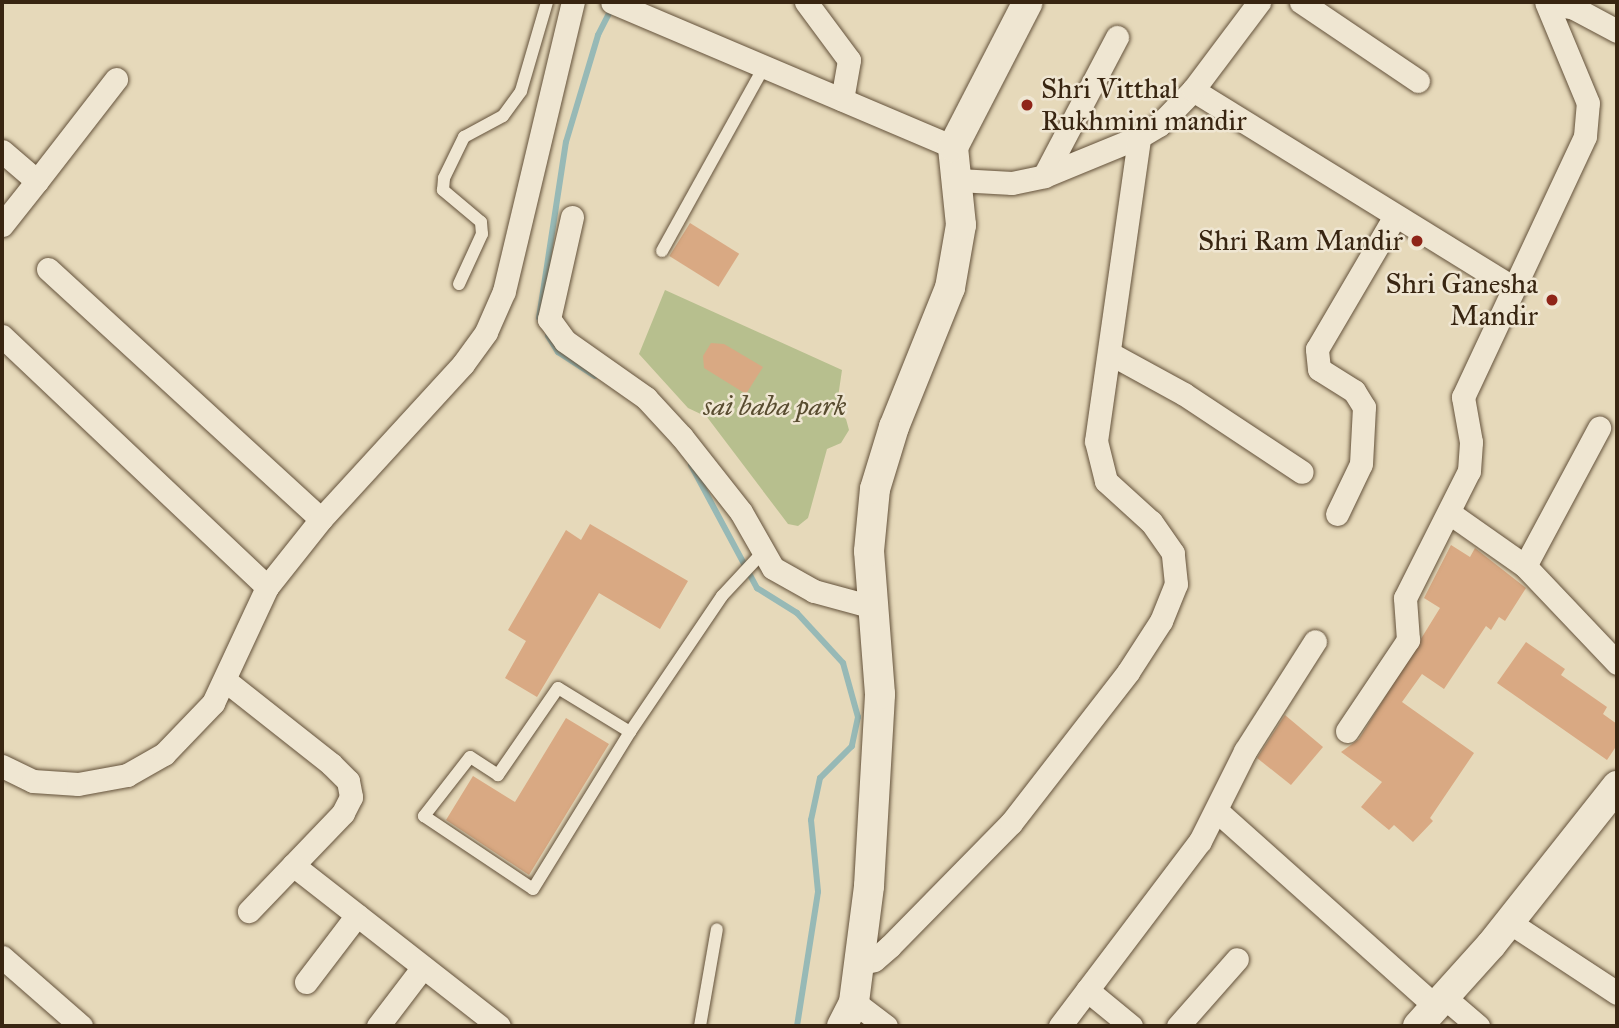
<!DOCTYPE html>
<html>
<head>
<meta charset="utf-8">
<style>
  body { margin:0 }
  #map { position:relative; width:1619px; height:1028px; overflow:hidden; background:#e6d9ba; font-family:"IM FELL Great Primer",serif }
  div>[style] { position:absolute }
  .green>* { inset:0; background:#b7bf8e }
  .stream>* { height:6px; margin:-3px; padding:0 3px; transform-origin:3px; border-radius:3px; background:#97b9b6 }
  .building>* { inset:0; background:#d9a983; transform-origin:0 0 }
  .roads { filter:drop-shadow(0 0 2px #64523b) drop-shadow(0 0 2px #64523b) }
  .service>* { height:12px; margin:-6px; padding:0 6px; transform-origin:6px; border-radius:6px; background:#efe6d2 }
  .minor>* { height:23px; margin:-11.5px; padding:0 11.5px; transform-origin:11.5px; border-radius:11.5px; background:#efe6d2 }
  .tertiary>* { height:30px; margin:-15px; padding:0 15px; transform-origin:15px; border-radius:15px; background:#efe6d2 }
  .dots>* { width:19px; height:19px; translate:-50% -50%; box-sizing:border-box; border:4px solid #efe6d2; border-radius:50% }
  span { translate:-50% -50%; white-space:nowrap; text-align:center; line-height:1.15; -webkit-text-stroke:5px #efe6d2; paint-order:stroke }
  .poi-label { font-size:28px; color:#382511 }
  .left { translate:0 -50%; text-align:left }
  .right { translate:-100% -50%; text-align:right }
  .park-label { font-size:28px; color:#584c30; font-style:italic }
  .frame { position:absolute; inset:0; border:4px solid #382511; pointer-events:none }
</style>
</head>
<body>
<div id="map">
  <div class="green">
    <i style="clip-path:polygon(665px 290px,842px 370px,836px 411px,846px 419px,849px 430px,841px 443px,827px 449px,808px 518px,798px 526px,788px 524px,707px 417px,688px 408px,639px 354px)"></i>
  </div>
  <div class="stream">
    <i style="left:539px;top:318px;width:178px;rotate:-81.3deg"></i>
    <i style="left:566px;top:142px;width:112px;rotate:-73.3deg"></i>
    <i style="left:598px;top:35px;width:31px;rotate:-63deg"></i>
    <i style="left:548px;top:336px;width:19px;rotate:58deg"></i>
    <i style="left:558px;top:352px;width:44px;rotate:33deg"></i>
    <i style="left:691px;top:465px;width:140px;rotate:61.8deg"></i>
    <i style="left:757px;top:588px;width:47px;rotate:32deg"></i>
    <i style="left:797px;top:613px;width:68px;rotate:47.4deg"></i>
    <i style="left:843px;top:663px;width:56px;rotate:74.5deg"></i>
    <i style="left:858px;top:717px;width:30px;rotate:102deg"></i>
    <i style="left:852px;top:746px;width:45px;rotate:135deg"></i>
    <i style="left:820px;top:778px;width:43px;rotate:102.1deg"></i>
    <i style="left:811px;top:820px;width:72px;rotate:84.4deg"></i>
    <i style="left:818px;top:892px;width:136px;rotate:98.9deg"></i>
  </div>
  <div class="building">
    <i style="left:690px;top:223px;width:58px;height:39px;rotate:32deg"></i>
    <i style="clip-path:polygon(711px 343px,724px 344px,763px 367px,746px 394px,704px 368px,703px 356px)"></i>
    <i style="clip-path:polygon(590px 524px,688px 581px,660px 629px,599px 593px,537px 697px,505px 678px,526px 641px,508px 630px,566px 530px,581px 540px)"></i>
    <i style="clip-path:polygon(1451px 545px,1470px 557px,1475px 548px,1526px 588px,1505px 621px,1499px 617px,1491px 630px,1486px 626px,1444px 689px,1422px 674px,1402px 702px,1474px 753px,1430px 818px,1433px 821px,1413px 842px,1394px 825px,1389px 830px,1361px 807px,1382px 782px,1341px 752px,1359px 739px,1440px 608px,1424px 598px)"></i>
    <i style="clip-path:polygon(1526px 642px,1565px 669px,1561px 675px,1607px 707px,1603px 714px,1617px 724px,1617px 745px,1607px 760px,1497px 683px)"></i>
    <i style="clip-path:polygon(1285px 715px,1323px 747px,1291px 785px,1257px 758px)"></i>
    <i style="clip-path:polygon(566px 718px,609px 744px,529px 875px,446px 820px,473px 776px,515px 802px)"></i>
  </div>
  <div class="roads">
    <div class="service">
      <i style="left:662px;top:251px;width:213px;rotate:-61deg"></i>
      <i style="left:459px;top:284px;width:55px;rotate:-65.3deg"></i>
      <i style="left:482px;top:234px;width:12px;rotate:-95deg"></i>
      <i style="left:481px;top:222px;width:50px;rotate:-139.9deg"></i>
      <i style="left:443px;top:190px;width:12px;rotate:-85deg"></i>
      <i style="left:444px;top:178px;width:46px;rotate:-64deg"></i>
      <i style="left:464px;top:137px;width:44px;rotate:-28.3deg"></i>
      <i style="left:503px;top:116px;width:31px;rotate:-54deg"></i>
      <i style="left:521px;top:91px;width:93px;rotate:-73.7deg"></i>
      <i style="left:630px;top:732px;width:84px;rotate:-148.6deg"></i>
      <i style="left:558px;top:688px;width:106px;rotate:124.6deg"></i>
      <i style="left:498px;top:775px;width:33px;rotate:-147deg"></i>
      <i style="left:470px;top:757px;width:75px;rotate:127.9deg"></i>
      <i style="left:424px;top:816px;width:131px;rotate:33.8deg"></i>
      <i style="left:533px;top:889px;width:185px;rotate:-58.3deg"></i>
      <i style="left:630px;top:732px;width:164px;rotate:-55.9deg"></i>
      <i style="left:722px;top:596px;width:62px;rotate:-47deg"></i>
      <i style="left:700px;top:1026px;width:98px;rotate:-80.1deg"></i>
    </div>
    <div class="minor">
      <i style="left:612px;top:2px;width:371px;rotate:23deg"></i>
      <i style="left:806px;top:2px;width:72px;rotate:53.4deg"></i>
      <i style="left:849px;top:60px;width:40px;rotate:100deg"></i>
      <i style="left:1301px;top:2px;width:141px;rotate:34deg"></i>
      <i style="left:1547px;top:3px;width:27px;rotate:10deg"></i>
      <i style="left:1574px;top:8px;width:49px;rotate:28.1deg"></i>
      <i style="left:1193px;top:90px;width:376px;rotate:31.7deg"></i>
      <i style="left:2px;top:151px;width:46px;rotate:40.6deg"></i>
      <i style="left:37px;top:181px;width:129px;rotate:-52.2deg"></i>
      <i style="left:1044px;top:176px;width:157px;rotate:-62.3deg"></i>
      <i style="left:958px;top:180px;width:54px;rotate:3.2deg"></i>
      <i style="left:1012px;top:183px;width:33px;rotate:-12deg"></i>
      <i style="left:1044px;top:176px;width:103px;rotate:-22.3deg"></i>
      <i style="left:1139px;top:137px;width:23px;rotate:-31deg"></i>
      <i style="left:1159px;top:125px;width:49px;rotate:-45.8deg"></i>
      <i style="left:1193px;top:90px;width:110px;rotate:-53.1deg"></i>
      <i style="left:572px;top:217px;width:105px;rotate:102.7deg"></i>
      <i style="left:549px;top:319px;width:27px;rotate:54deg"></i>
      <i style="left:565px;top:341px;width:99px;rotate:35.1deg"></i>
      <i style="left:646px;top:398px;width:53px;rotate:47.3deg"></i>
      <i style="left:682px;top:437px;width:95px;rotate:51.8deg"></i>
      <i style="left:741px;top:512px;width:64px;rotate:60.3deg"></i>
      <i style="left:773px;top:568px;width:47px;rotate:29.3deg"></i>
      <i style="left:814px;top:591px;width:61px;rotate:15.2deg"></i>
      <i style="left:2px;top:225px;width:56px;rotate:-51.5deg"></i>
      <i style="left:48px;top:269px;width:370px;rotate:42.5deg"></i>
      <i style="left:2px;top:336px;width:365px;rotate:43.4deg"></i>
      <i style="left:1111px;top:354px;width:83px;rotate:28.7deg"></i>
      <i style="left:1184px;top:394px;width:141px;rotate:33.5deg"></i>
      <i style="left:1337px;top:514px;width:55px;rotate:-64.4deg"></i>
      <i style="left:1361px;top:464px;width:57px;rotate:-87deg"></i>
      <i style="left:1364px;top:407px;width:19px;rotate:-122deg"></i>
      <i style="left:1354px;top:391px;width:41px;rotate:-147.8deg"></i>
      <i style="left:1319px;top:369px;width:20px;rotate:-96deg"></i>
      <i style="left:1317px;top:349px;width:154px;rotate:-59.6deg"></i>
      <i style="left:1451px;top:514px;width:90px;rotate:35.1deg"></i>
      <i style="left:1525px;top:566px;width:134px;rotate:46.5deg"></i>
      <i style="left:1525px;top:566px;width:157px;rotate:-61.8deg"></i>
      <i style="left:226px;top:681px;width:134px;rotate:38.3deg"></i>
      <i style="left:331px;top:764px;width:24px;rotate:45deg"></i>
      <i style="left:348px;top:781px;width:16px;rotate:79deg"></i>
      <i style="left:351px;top:797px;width:18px;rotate:117deg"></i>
      <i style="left:343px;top:813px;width:136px;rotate:133.8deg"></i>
      <i style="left:1347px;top:731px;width:110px;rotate:-56.2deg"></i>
      <i style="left:1408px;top:640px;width:42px;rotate:-94.1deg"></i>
      <i style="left:1405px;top:598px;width:142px;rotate:-63.3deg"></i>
      <i style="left:1469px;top:471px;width:29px;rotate:-86deg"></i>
      <i style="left:1471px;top:442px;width:46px;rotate:-100.1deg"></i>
      <i style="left:1463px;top:397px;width:288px;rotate:-64.9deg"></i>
      <i style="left:1585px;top:136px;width:33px;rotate:-85deg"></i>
      <i style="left:1588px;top:103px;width:109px;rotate:-112.6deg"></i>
      <i style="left:2px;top:766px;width:34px;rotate:26deg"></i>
      <i style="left:33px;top:781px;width:45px;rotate:3.8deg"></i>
      <i style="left:78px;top:784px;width:50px;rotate:-10.4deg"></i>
      <i style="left:127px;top:775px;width:43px;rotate:-29.6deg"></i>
      <i style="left:164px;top:754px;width:71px;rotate:-46.1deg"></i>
      <i style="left:213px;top:703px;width:128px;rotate:-65deg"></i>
      <i style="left:267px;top:587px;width:87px;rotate:-51.5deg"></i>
      <i style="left:321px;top:519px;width:210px;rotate:-47.5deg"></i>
      <i style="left:463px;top:364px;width:39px;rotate:-54deg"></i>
      <i style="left:486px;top:332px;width:45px;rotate:-66.3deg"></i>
      <i style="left:504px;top:291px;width:297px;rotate:-76.6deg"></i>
      <i style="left:1217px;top:811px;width:294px;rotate:41.8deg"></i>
      <i style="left:293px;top:865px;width:261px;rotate:38deg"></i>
      <i style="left:1509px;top:922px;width:129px;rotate:33.3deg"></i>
      <i style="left:2px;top:957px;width:105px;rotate:41.1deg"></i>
      <i style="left:857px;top:964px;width:17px;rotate:-13deg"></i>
      <i style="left:874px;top:960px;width:21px;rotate:-41deg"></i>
      <i style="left:890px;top:946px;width:173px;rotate:-45.5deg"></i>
      <i style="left:1011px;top:823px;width:191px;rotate:-52.2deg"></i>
      <i style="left:1128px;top:672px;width:61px;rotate:-57.1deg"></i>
      <i style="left:1161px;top:621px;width:40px;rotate:-68deg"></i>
      <i style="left:1176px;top:584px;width:31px;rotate:-96deg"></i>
      <i style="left:1173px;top:553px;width:38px;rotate:-125deg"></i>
      <i style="left:1151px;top:522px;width:61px;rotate:-137.7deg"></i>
      <i style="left:1106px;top:481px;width:41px;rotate:-104deg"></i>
      <i style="left:1096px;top:441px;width:307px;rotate:-81.9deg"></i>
      <i style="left:306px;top:982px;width:84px;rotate:-52.7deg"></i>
      <i style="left:1087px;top:990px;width:57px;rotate:39.3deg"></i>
      <i style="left:1444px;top:997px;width:45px;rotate:40.5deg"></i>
      <i style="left:854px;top:1002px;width:40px;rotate:37deg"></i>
      <i style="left:378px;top:1026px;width:74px;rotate:-52.7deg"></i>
      <i style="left:1060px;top:1026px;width:232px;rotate:-52.9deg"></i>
      <i style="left:1200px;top:841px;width:101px;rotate:-63.4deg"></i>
      <i style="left:1245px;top:751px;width:130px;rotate:-57.5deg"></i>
      <i style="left:1178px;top:1026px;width:89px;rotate:-48.6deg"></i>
    </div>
    <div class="tertiary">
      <i style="left:842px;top:1026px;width:27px;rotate:-63deg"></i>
      <i style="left:854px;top:1002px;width:117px;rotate:-82.6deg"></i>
      <i style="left:869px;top:886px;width:192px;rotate:-86.7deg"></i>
      <i style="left:880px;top:694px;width:143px;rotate:-94.4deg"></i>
      <i style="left:869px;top:551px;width:62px;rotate:-84.5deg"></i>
      <i style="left:875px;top:489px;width:65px;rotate:-73deg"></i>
      <i style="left:894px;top:427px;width:150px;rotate:-68.1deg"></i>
      <i style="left:950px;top:288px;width:64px;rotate:-80.1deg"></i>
      <i style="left:961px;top:225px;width:78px;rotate:-95.9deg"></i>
      <i style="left:953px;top:147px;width:163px;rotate:-62.7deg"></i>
      <i style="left:1418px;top:1026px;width:109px;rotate:-48deg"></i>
      <i style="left:1491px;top:945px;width:203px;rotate:-51.6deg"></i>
    </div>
  </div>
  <div class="dots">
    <i style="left:1027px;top:105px;background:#8f2418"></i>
    <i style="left:1417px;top:241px;background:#8f2418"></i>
    <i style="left:1552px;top:300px;background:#8f2418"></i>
  </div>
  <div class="poi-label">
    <span class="left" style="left:1041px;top:105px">Shri Vitthal<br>Rukhmini mandir</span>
    <span class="right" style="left:1403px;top:241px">Shri Ram Mandir</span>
    <span class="right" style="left:1538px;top:300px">Shri Ganesha<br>Mandir</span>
  </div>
  <div class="park-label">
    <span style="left:775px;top:406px">sai baba park</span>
  </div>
  <div class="frame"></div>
</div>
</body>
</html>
